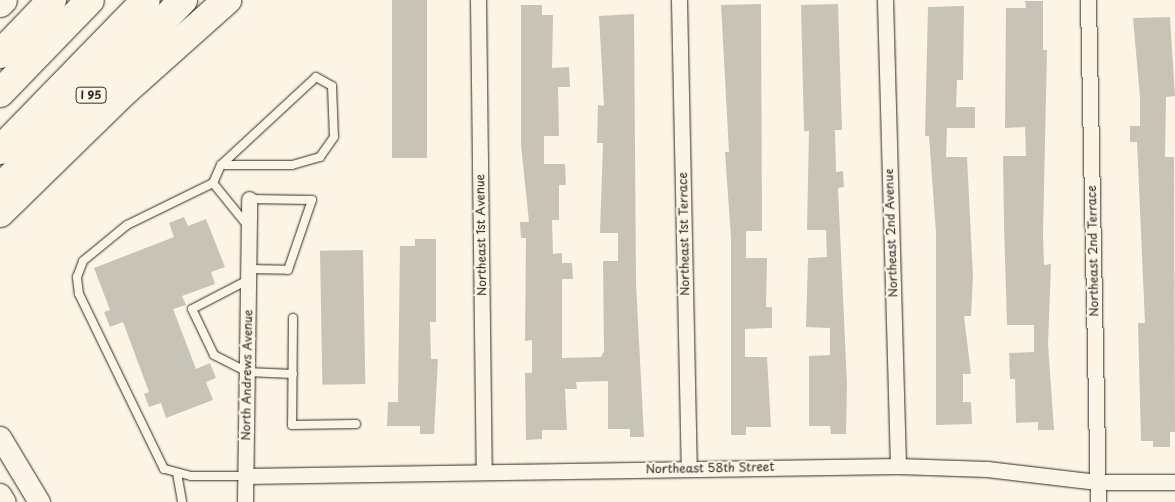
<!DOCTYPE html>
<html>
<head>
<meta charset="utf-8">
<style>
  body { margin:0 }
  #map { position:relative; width:1175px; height:502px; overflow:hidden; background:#fcf5e5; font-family:"Playpen Sans",sans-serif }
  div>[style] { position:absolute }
  .building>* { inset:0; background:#c8c3b7; transform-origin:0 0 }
  .roads { filter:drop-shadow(0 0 1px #2b2b2b) drop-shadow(0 0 1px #2b2b2b) }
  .service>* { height:8px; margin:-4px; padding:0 4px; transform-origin:4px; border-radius:4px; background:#fcf5e5 }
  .minor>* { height:15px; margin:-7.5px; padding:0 7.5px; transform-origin:7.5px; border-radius:7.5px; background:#fcf5e5 }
  .secondary>* { height:21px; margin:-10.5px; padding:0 10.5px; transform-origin:10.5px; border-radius:10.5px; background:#fcf5e5 }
  .motorway>* { height:28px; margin:-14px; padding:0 14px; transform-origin:14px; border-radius:14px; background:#fcf5e5 }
  span { translate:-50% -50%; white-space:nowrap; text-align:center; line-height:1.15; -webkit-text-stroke:4.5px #fcf5e5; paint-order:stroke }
  .shield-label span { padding:1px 4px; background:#fcf5e5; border:1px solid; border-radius:4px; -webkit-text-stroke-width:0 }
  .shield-label { font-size:11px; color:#2b2b2b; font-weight:700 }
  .street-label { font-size:12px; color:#2b2b2b }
</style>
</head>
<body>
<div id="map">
  <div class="building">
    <i style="left:392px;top:0;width:35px;height:158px"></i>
    <i style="clip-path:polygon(1025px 1px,1043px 1px,1043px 50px,1047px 50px,1043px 234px,1044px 265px,1051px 264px,1048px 344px,1054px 430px,1038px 430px,1038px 422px,1016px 423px,1015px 379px,1010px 379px,1009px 353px,1034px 352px,1034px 325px,1007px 325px,1004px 225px,1003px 156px,1026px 156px,1025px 127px,1005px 128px,1006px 8px,1026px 8px)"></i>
    <i style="clip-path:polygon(761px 4px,762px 231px,746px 231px,746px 258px,767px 258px,766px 307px,772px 307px,772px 328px,745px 329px,745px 357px,767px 357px,771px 427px,746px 427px,746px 435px,731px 435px,731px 238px,725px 152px,729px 152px,721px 5px)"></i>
    <i style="clip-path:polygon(838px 4px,842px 130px,835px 130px,836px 172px,843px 171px,844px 187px,838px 188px,847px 384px,846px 434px,831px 434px,830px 426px,809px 426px,809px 356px,830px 355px,830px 328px,806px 327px,808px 258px,827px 257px,826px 230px,807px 230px,809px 131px,804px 131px,801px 5px)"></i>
    <i style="clip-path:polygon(521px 5px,542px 5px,542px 15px,553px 15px,552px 68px,569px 67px,570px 87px,558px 87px,559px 136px,544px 136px,544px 164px,565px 164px,566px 185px,559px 185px,559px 220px,552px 220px,553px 254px,562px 253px,562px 263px,572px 263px,573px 279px,562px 279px,562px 358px,601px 357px,604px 351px,603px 261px,618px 261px,618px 233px,600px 233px,603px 143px,597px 143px,598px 105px,604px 106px,599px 16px,634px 14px,636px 283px,644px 437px,630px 437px,630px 429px,608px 429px,608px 381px,576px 382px,577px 389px,565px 389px,567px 430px,542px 430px,542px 439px,526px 440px,525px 373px,532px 373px,532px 340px,525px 341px,526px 238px,521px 238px,520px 222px,529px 222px,521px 145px)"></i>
    <i style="clip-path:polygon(964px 6px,963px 80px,957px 80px,956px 107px,975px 107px,975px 128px,947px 128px,946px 157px,967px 157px,973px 276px,971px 316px,964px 316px,971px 374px,963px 374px,963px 402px,971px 402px,972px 424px,936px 425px,936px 233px,929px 136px,925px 136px,928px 7px)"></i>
    <i style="clip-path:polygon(1170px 17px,1175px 96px,1166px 97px,1165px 157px,1174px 157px,1175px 432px,1170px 432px,1170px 447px,1153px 447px,1153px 441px,1141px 441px,1138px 323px,1145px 323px,1137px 142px,1130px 142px,1130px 126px,1140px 126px,1140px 98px,1133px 18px)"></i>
    <i style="clip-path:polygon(184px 217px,188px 226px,206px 219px,225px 267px,211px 272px,215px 284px,182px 296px,186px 305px,173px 309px,196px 369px,210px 363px,216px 378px,206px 382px,213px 400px,166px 418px,161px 403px,149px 407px,144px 394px,149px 392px,123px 322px,110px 327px,104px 312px,110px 310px,94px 268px,174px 237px,169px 223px)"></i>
    <i style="clip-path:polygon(415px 239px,436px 239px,436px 322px,430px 322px,431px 359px,438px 359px,434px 434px,420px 434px,420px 426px,387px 426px,388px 402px,398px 402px,400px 246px,415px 246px)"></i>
    <i style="left:363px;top:250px;width:134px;height:43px;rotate:89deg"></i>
  </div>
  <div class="roads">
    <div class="service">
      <i style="left:213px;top:183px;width:20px;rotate:-66deg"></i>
      <i style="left:221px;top:165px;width:129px;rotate:-42.8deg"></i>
      <i style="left:316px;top:77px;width:18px;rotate:29deg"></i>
      <i style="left:332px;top:86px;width:51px;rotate:87.8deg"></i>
      <i style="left:334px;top:137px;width:24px;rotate:125deg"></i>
      <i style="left:320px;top:157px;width:29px;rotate:164deg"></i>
      <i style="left:292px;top:165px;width:71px;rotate:180deg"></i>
      <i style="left:249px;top:269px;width:39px;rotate:1deg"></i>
      <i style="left:288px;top:270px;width:74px;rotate:-71.1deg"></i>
      <i style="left:312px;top:200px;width:63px;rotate:-179.1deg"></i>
      <i style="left:248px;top:280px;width:63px;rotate:152.6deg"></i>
      <i style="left:192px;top:309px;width:51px;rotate:64.4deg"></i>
      <i style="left:214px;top:355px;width:37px;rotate:27deg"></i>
      <i style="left:247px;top:372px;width:46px;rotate:2.5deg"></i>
      <i style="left:293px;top:318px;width:107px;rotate:90.5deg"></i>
      <i style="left:292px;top:425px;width:64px;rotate:-0.9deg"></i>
      <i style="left:177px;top:473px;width:29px;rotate:80deg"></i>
      <i style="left:245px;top:476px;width:54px;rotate:180deg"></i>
      <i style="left:191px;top:476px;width:28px;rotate:-165deg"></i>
      <i style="left:164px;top:469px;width:195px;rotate:-115.9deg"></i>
      <i style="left:79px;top:294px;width:17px;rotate:-97deg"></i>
      <i style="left:77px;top:277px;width:17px;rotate:-69deg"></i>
      <i style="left:83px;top:261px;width:57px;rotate:-39.3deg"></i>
      <i style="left:127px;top:225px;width:96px;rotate:-26deg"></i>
      <i style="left:213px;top:183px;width:55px;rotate:50.9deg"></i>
    </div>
    <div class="minor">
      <i style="left:478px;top:0;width:471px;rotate:89.3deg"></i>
      <i style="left:679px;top:0;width:469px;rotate:88.8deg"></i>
      <i style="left:885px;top:0;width:466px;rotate:88.4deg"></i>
      <i style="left:1088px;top:0;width:502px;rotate:88.86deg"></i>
      <i style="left:245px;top:476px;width:653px;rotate:-0.88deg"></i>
      <i style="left:898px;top:466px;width:89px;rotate:1.9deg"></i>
      <i style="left:987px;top:469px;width:111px;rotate:6.7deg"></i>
      <i style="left:1097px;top:482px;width:78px"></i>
      <i style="left:245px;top:502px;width:303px;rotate:-89.2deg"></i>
    </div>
    <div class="secondary">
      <i style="left:0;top:437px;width:76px;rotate:59deg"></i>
      <i style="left:0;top:494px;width:9px;rotate:58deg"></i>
    </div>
    <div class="motorway">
      <i style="left:0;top:3px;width:4px;rotate:-45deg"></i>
      <i style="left:0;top:54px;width:75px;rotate:-46.1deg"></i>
      <i style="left:0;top:93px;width:129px;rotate:-45.9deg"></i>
      <i style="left:0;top:150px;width:209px;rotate:-45.8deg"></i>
      <i style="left:6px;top:182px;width:254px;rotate:-45.8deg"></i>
      <i style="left:0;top:213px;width:175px;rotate:-44.3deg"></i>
      <i style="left:125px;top:91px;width:137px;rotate:-41.7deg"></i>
    </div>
  </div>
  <div class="shield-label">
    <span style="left:91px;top:95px">I 95</span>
  </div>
  <div class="street-label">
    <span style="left:891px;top:233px;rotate:-92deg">Northeast 2nd Avenue</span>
    <span style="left:684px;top:234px;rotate:-91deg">Northeast 1st Terrace</span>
    <span style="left:481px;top:235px;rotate:-91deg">Northeast 1st Avenue</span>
    <span style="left:1093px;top:251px;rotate:-91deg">Northeast 2nd Terrace</span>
    <span style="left:247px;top:375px;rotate:-89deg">North Andrews Avenue</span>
    <span style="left:710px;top:468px;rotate:-1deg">Northeast 58th Street</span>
  </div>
</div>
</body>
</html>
